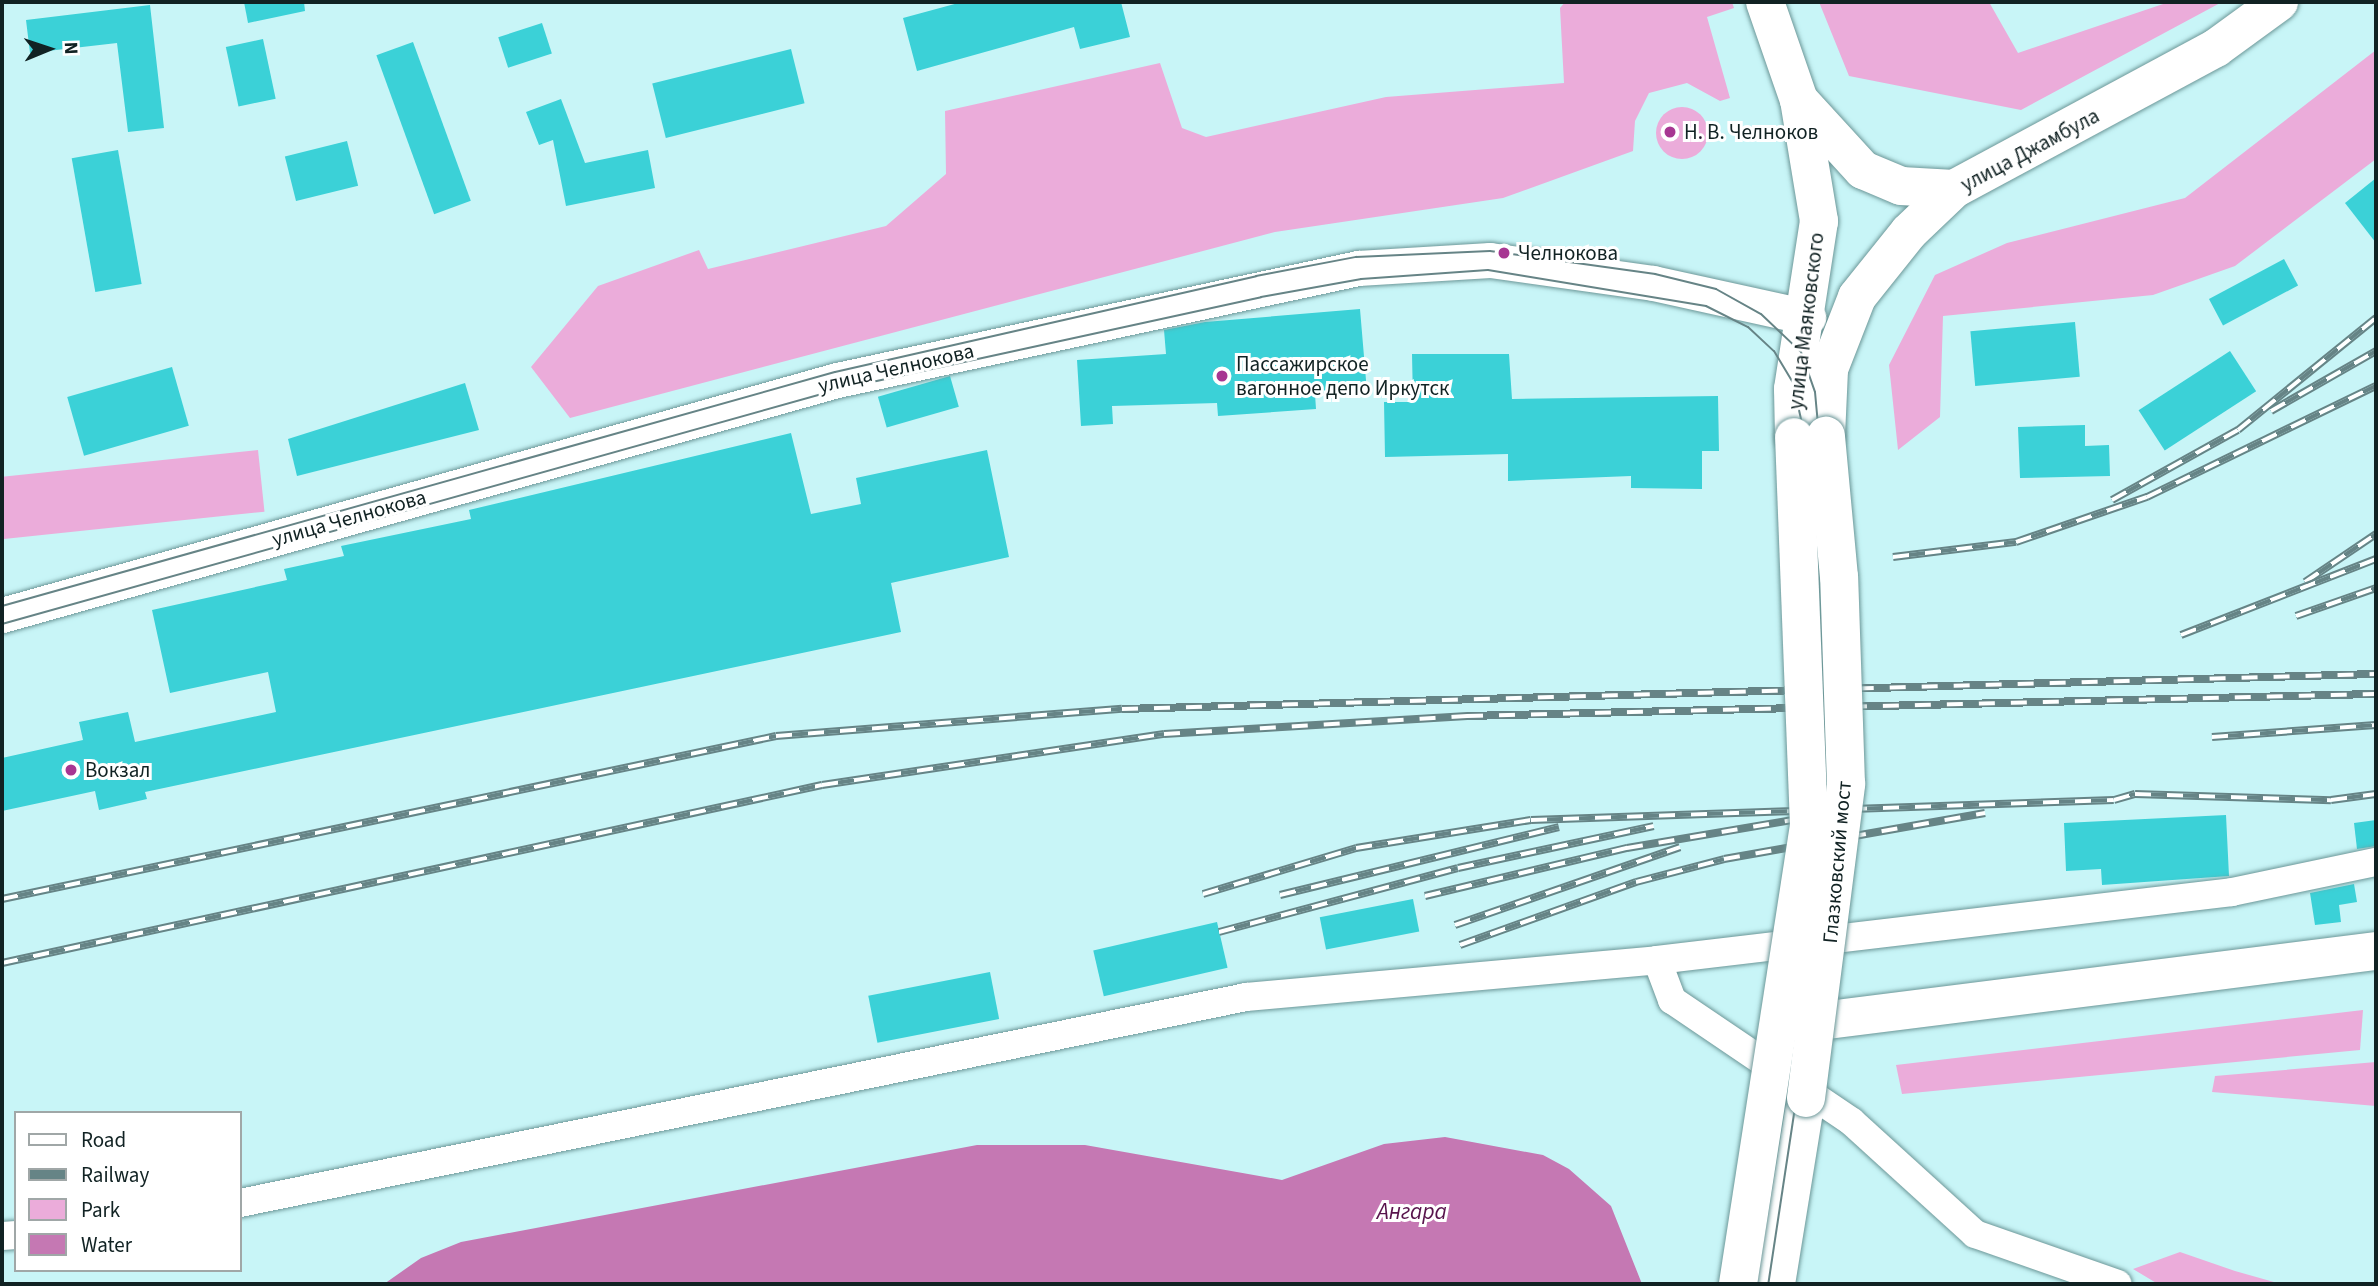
<!DOCTYPE html>
<html>
<head>
<meta charset="utf-8">
<style>
  body { margin:0 }
  #map { position:relative; width:2378px; height:1286px; overflow:hidden; background:#c8f5f7; font-family:"Source Sans 3",sans-serif }
  div>[style] { position:absolute }
  .green>* { inset:0; background:#ebacda; transform-origin:0 0 }
  .round { border-radius:50% }
  .water>* { inset:0; background:#c578b3 }
  .building>* { inset:0; background:#3bd1d7; transform-origin:0 0 }
  .roads { filter:drop-shadow(0 0 2px #6c9798) drop-shadow(0 0 2px #6c9798) }
  .minor>* { height:28px; margin:-14px; padding:0 14px; transform-origin:14px; border-radius:14px; background:#fff }
  .tertiary>* { height:35px; margin:-17.5px; padding:0 17.5px; transform-origin:17.5px; border-radius:17.5px; background:#fff }
  .secondary>* { height:38px; margin:-19px; padding:0 19px; transform-origin:19px; border-radius:19px; background:#fff }
  .tram>* { height:2px; margin:-1px; padding:0 1px; transform-origin:1px; border-radius:1px; background:#668486 }
  .rail>* { height:8px; margin-top:-4px; transform-origin:0; background:repeating-linear-gradient(90deg,#fff 0 16px,#668486 0 32px); box-sizing:border-box; border-block:2px solid #668486 }
  .bridges { filter:drop-shadow(0 0 2px #6c9798) drop-shadow(0 0 2px #6c9798) }
  .secondary-bridge>* { height:38px; margin:-19px; padding:0 19px; transform-origin:19px; border-radius:19px; background:#fff }
  .dots>* { width:19px; height:19px; translate:-50% -50%; box-sizing:border-box; border:4px solid #fff; border-radius:50% }
  span { translate:-50% -50%; white-space:nowrap; text-align:center; line-height:1.15; -webkit-text-stroke:6px #fff; paint-order:stroke }
  .poi-label { font-size:21px; color:#112223 }
  .left { translate:0 -50%; text-align:left }
  .street-label { font-size:21px; color:#112223 }
  .water-label { font-size:23px; color:#58134c; font-style:italic }
  .frame { position:absolute; inset:0; border:4px solid #112223; pointer-events:none }
  .legend { position:absolute; left:14px; top:1111px; width:228px; height:161px; box-sizing:border-box; background:#fff; border:2px solid #a0a7a7; margin:0; padding:9px 12px; list-style:none; font-size:21px; color:#112223 }
  .legend li { display:flex; align-items:center; gap:14px; height:35px }
  .legend b { width:35px; border:2px solid #a0a7a7 }
  .north { position:absolute; left:14px; top:14px; width:70px; height:70px; -webkit-text-stroke:5px #fff; paint-order:stroke; rotate:88deg; font-size:19px; font-weight:700; line-height:28px; text-align:center; color:#112223 }
  .north::after { content:''; display:block; margin:auto; width:24px; height:32px; background:#112223; clip-path:polygon(50% 0,100% 100%,50% 72%,0 100%) }
</style>
</head>
<body>
<div id="map">
  <div class="green">
    <i style="clip-path:polygon(1565px 2px,1732px 2px,1734px 8px,1707px 17px,1730px 98px,1720px 101px,1687px 83px,1649px 93px,1635px 121px,1633px 151px,1503px 198px,1275px 232px,570px 418px,531px 367px,598px 286px,699px 250px,708px 269px,886px 226px,946px 174px,945px 111px,1160px 63px,1182px 128px,1206px 137px,1386px 97px,1564px 83px,1560px 8px)"></i>
    <i style="clip-path:polygon(1819px 2px,1989px 2px,2018px 53px,2169px 2px,2222px 2px,2021px 110px,1849px 76px)"></i>
    <i style="clip-path:polygon(2376px 50px,2376px 159px,2235px 266px,2153px 295px,1943px 316px,1940px 417px,1898px 450px,1889px 365px,1935px 275px,2007px 243px,2185px 198px)"></i>
    <i class="round" style="left:1656px;top:107px;width:52px;height:52px"></i>
    <i style="left:258px;top:450px;width:62px;height:262px;rotate:84deg"></i>
    <i style="clip-path:polygon(2363px 1010px,2360px 1050px,1902px 1094px,1896px 1065px)"></i>
    <i style="clip-path:polygon(2376px 1062px,2376px 1106px,2212px 1092px,2215px 1076px)"></i>
    <i style="clip-path:polygon(2180px 1252px,2235px 1271px,2281px 1284px,2158px 1284px,2133px 1269px)"></i>
  </div>
  <div class="water">
    <i style="clip-path:polygon(1445px 1137px,1543px 1155px,1569px 1169px,1611px 1206px,1642px 1284px,384px 1284px,421px 1258px,461px 1242px,977px 1145px,1085px 1145px,1282px 1180px,1384px 1144px)"></i>
  </div>
  <div class="building">
    <i style="clip-path:polygon(244px 2px,304px 2px,305px 11px,248px 23px)"></i>
    <i style="clip-path:polygon(962px 2px,1121px 2px,1130px 37px,1080px 49px,1074px 27px,917px 71px,903px 18px)"></i>
    <i style="clip-path:polygon(150px 5px,164px 128px,128px 132px,117px 43px,30px 53px,26px 20px)"></i>
    <i style="left:542px;top:23px;width:32px;height:46px;rotate:72deg"></i>
    <i style="left:263px;top:39px;width:61px;height:38px;rotate:78deg"></i>
    <i style="left:413px;top:42px;width:169px;height:39px;rotate:70deg"></i>
    <i style="left:791px;top:49px;width:56px;height:143px;rotate:76deg"></i>
    <i style="clip-path:polygon(561px 99px,585px 163px,648px 150px,655px 188px,566px 206px,553px 140px,539px 145px,526px 112px)"></i>
    <i style="left:347px;top:141px;width:46px;height:64px;rotate:76deg"></i>
    <i style="left:118px;top:150px;width:136px;height:47px;rotate:80deg"></i>
    <i style="clip-path:polygon(2376px 178px,2376px 243px,2345px 203px)"></i>
    <i style="left:2284px;top:259px;width:30px;height:85px;rotate:62deg"></i>
    <i style="clip-path:polygon(1360px 309px,1367px 392px,1315px 394px,1316px 409px,1218px 416px,1217px 403px,1112px 406px,1113px 424px,1081px 426px,1077px 360px,1166px 354px,1164px 330px,1205px 322px)"></i>
    <i style="left:2075px;top:322px;width:55px;height:105px;rotate:85deg"></i>
    <i style="left:2230px;top:351px;width:48px;height:109px;rotate:57deg"></i>
    <i style="clip-path:polygon(1412px 354px,1509px 354px,1512px 399px,1718px 396px,1719px 451px,1702px 451px,1702px 489px,1631px 488px,1631px 476px,1508px 481px,1508px 454px,1385px 457px,1384px 402px,1413px 402px)"></i>
    <i style="left:172px;top:367px;width:61px;height:109px;rotate:74deg"></i>
    <i style="left:950px;top:376px;width:32px;height:75px;rotate:74deg"></i>
    <i style="clip-path:polygon(465px 383px,479px 430px,297px 476px,288px 439px)"></i>
    <i style="clip-path:polygon(2085px 425px,2085px 446px,2109px 445px,2110px 476px,2020px 478px,2018px 427px)"></i>
    <i style="clip-path:polygon(791px 433px,811px 514px,861px 504px,856px 478px,987px 450px,1009px 557px,891px 583px,901px 632px,145px 792px,147px 799px,99px 810px,95px 791px,2px 811px,2px 758px,83px 740px,79px 722px,128px 712px,135px 742px,276px 712px,268px 672px,170px 693px,152px 610px,287px 580px,284px 569px,344px 556px,341px 546px,471px 519px,469px 510px)"></i>
    <i style="clip-path:polygon(2226px 815px,2229px 876px,2102px 885px,2101px 869px,2066px 871px,2064px 823px)"></i>
    <i style="clip-path:polygon(2376px 820px,2376px 846px,2357px 849px,2354px 823px)"></i>
    <i style="clip-path:polygon(2354px 884px,2357px 902px,2339px 905px,2341px 922px,2315px 925px,2310px 893px)"></i>
    <i style="left:1413px;top:899px;width:33px;height:95px;rotate:79deg"></i>
    <i style="left:1217px;top:922px;width:47px;height:127px;rotate:77deg"></i>
    <i style="left:990px;top:972px;width:48px;height:124px;rotate:79deg"></i>
  </div>
  <div class="roads">
    <div class="minor">
      <i style="left:1657px;top:960px;width:43px;rotate:69.4deg"></i>
      <i style="left:1672px;top:1000px;width:217px;rotate:34.1deg"></i>
      <i style="left:1852px;top:1122px;width:166px;rotate:42.3deg"></i>
      <i style="left:1975px;top:1234px;width:151px;rotate:19.3deg"></i>
      <i style="left:240px;top:1203px;width:1027px;rotate:-11.57deg"></i>
      <i style="left:1246px;top:997px;width:413px;rotate:-5.1deg"></i>
      <i style="left:1657px;top:960px;width:579px;rotate:-6.74deg"></i>
      <i style="left:2232px;top:892px;width:147px;rotate:-11.8deg"></i>
      <i style="left:2px;top:1236px;width:14px;rotate:-4deg"></i>
    </div>
    <div class="tertiary">
      <i style="left:2px;top:615px;width:867px;rotate:-15.72deg"></i>
      <i style="left:837px;top:380px;width:533px;rotate:-12.13deg"></i>
      <i style="left:1358px;top:268px;width:132px;rotate:-3.5deg"></i>
      <i style="left:1490px;top:260px;width:165px;rotate:8deg"></i>
      <i style="left:1653px;top:283px;width:159px;rotate:12.4deg"></i>
    </div>
    <div class="secondary">
      <i style="left:1765px;top:2px;width:104px;rotate:70.9deg"></i>
      <i style="left:1799px;top:100px;width:123px;rotate:80.6deg"></i>
      <i style="left:1819px;top:221px;width:170px;rotate:98.8deg"></i>
      <i style="left:1793px;top:389px;width:48px;rotate:88.8deg"></i>
      <i style="left:1799px;top:100px;width:95px;rotate:47.6deg"></i>
      <i style="left:1863px;top:170px;width:41px;rotate:22.8deg"></i>
      <i style="left:1901px;top:186px;width:53px;rotate:3.2deg"></i>
      <i style="left:1826px;top:436px;width:67px;rotate:-87.4deg"></i>
      <i style="left:1829px;top:369px;width:77px;rotate:-68.7deg"></i>
      <i style="left:1857px;top:297px;width:83px;rotate:-51.3deg"></i>
      <i style="left:1909px;top:232px;width:62px;rotate:-43.7deg"></i>
      <i style="left:1954px;top:189px;width:298px;rotate:-28.3deg"></i>
      <i style="left:2216px;top:48px;width:78px;rotate:-36.1deg"></i>
      <i style="left:1820px;top:1021px;width:560px;rotate:-7.18deg"></i>
      <i style="left:1776px;top:1284px;width:188px;rotate:-80.8deg"></i>
    </div>
  </div>
  <div class="tram">
    <i style="left:2px;top:606px;width:865px;rotate:-15.69deg"></i>
    <i style="left:835px;top:372px;width:432px;rotate:-12.8deg"></i>
    <i style="left:1256px;top:276px;width:102px;rotate:-10.8deg"></i>
    <i style="left:1356px;top:257px;width:134px;rotate:-2.6deg"></i>
    <i style="left:1490px;top:251px;width:167px;rotate:7.9deg"></i>
    <i style="left:1655px;top:274px;width:63px;rotate:13.8deg"></i>
    <i style="left:1716px;top:289px;width:51px;rotate:29.1deg"></i>
    <i style="left:1761px;top:314px;width:55px;rotate:43.5deg"></i>
    <i style="left:1801px;top:352px;width:42px;rotate:70.7deg"></i>
    <i style="left:1815px;top:392px;width:187px;rotate:84.8deg"></i>
    <i style="left:1832px;top:578px;width:245px;rotate:88.6deg"></i>
    <i style="left:1838px;top:823px;width:466px;rotate:98.6deg"></i>
    <i style="left:2px;top:624px;width:870px;rotate:-15.67deg"></i>
    <i style="left:840px;top:389px;width:431px;rotate:-12.3deg"></i>
    <i style="left:1261px;top:297px;width:102px;rotate:-10.2deg"></i>
    <i style="left:1361px;top:279px;width:127px;rotate:-4.1deg"></i>
    <i style="left:1488px;top:270px;width:221px;rotate:9.4deg"></i>
    <i style="left:1706px;top:306px;width:47px;rotate:26.6deg"></i>
    <i style="left:1748px;top:327px;width:35px;rotate:43deg"></i>
    <i style="left:1774px;top:351px;width:37px;rotate:59deg"></i>
    <i style="left:1793px;top:383px;width:55px;rotate:77.5deg"></i>
    <i style="left:1805px;top:437px;width:141px;rotate:86.3deg"></i>
    <i style="left:1814px;top:578px;width:243px;rotate:88.6deg"></i>
    <i style="left:1820px;top:821px;width:468px;rotate:98.7deg"></i>
  </div>
  <div class="rail">
    <i style="left:2271px;top:411px;width:121px;rotate:-29.7deg"></i>
    <i style="left:2112px;top:500px;width:144px;rotate:-29.1deg"></i>
    <i style="left:2238px;top:430px;width:178px;rotate:-39.1deg"></i>
    <i style="left:1893px;top:557px;width:124px;rotate:-7deg"></i>
    <i style="left:2016px;top:542px;width:139px;rotate:-19deg"></i>
    <i style="left:2147px;top:497px;width:254px;rotate:-25.9deg"></i>
    <i style="left:2305px;top:582px;width:86px;rotate:-34.1deg"></i>
    <i style="left:2296px;top:616px;width:85px;rotate:-19.3deg"></i>
    <i style="left:2181px;top:635px;width:209px;rotate:-21.3deg"></i>
    <i style="left:2212px;top:737px;width:164px;rotate:-4.2deg"></i>
    <i style="left:1203px;top:894px;width:160px;rotate:-16.7deg"></i>
    <i style="left:1356px;top:848px;width:177px;rotate:-9.1deg"></i>
    <i style="left:1531px;top:820px;width:583px;rotate:-1.96deg"></i>
    <i style="left:2114px;top:800px;width:22px;rotate:-16deg"></i>
    <i style="left:2135px;top:794px;width:196px;rotate:1.8deg"></i>
    <i style="left:2331px;top:800px;width:45px;rotate:-7.6deg"></i>
    <i style="left:1280px;top:895px;width:287px;rotate:-13.7deg"></i>
    <i style="left:1425px;top:896px;width:208px;rotate:-13.4deg"></i>
    <i style="left:1627px;top:848px;width:167px;rotate:-9.6deg"></i>
    <i style="left:2px;top:899px;width:791px;rotate:-11.89deg"></i>
    <i style="left:776px;top:736px;width:347px;rotate:-4.5deg"></i>
    <i style="left:1122px;top:709px;width:1254px;rotate:-1.6deg"></i>
    <i style="left:1455px;top:925px;width:238px;rotate:-19.1deg"></i>
    <i style="left:1219px;top:932px;width:247px;rotate:-15deg"></i>
    <i style="left:1458px;top:868px;width:200px;rotate:-12.1deg"></i>
    <i style="left:1460px;top:945px;width:187px;rotate:-19.7deg"></i>
    <i style="left:1636px;top:882px;width:91px;rotate:-14.6deg"></i>
    <i style="left:1724px;top:859px;width:265px;rotate:-10deg"></i>
    <i style="left:2px;top:963px;width:839px;rotate:-12.25deg"></i>
    <i style="left:822px;top:785px;width:346px;rotate:-8.5deg"></i>
    <i style="left:1164px;top:734px;width:304px;rotate:-3.4deg"></i>
    <i style="left:1467px;top:716px;width:909px;rotate:-1.39deg"></i>
  </div>
  <div class="bridges">
    <div class="secondary-bridge">
      <i style="left:1806px;top:1098px;width:317px;rotate:-82.7deg"></i>
      <i style="left:1846px;top:784px;width:207px;rotate:-91.9deg"></i>
      <i style="left:1839px;top:577px;width:142px;rotate:-95.3deg"></i>
      <i style="left:1738px;top:1284px;width:463px;rotate:-81.2deg"></i>
      <i style="left:1809px;top:826px;width:389px;rotate:-92.2deg"></i>
    </div>
  </div>
  <div class="dots">
    <i style="left:1670px;top:132px;background:#a73692"></i>
    <i style="left:1504px;top:253px;background:#a73692"></i>
    <i style="left:1222px;top:376px;background:#a73692"></i>
    <i style="left:71px;top:770px;background:#a73692"></i>
  </div>
  <div class="poi-label">
    <span class="left" style="left:1684px;top:132px">Н. В. Челноков</span>
    <span class="left" style="left:1518px;top:253px">Челнокова</span>
    <span class="left" style="left:1236px;top:376px">Пассажирское<br>вагонное депо Иркутск</span>
    <span class="left" style="left:85px;top:770px">Вокзал</span>
  </div>
  <div class="street-label">
    <span style="left:2030px;top:150px;rotate:-28deg">улица Джамбула</span>
    <span style="left:1806px;top:321px;rotate:-83deg">улица Маяковского</span>
    <span style="left:896px;top:368px;rotate:-13deg">улица Челнокова</span>
    <span style="left:349px;top:518px;rotate:-16deg">улица Челнокова</span>
    <span style="left:1837px;top:862px;rotate:-85deg">Глазковский мост</span>
  </div>
  <div class="water-label">
    <span style="left:1412px;top:1212px">Ангара</span>
  </div>
  <div class="frame"></div>
  <ul class="legend">
  <li><b style="height:9px;background:#fff"></b>Road</li>
  <li><b style="height:9px;background:#668486"></b>Railway</li>
  <li><b style="height:19px;background:#ebacda"></b>Park</li>
  <li><b style="height:19px;background:#c578b3"></b>Water</li>
  </ul>
  <div class="north">N</div>
</div>
</body>
</html>
